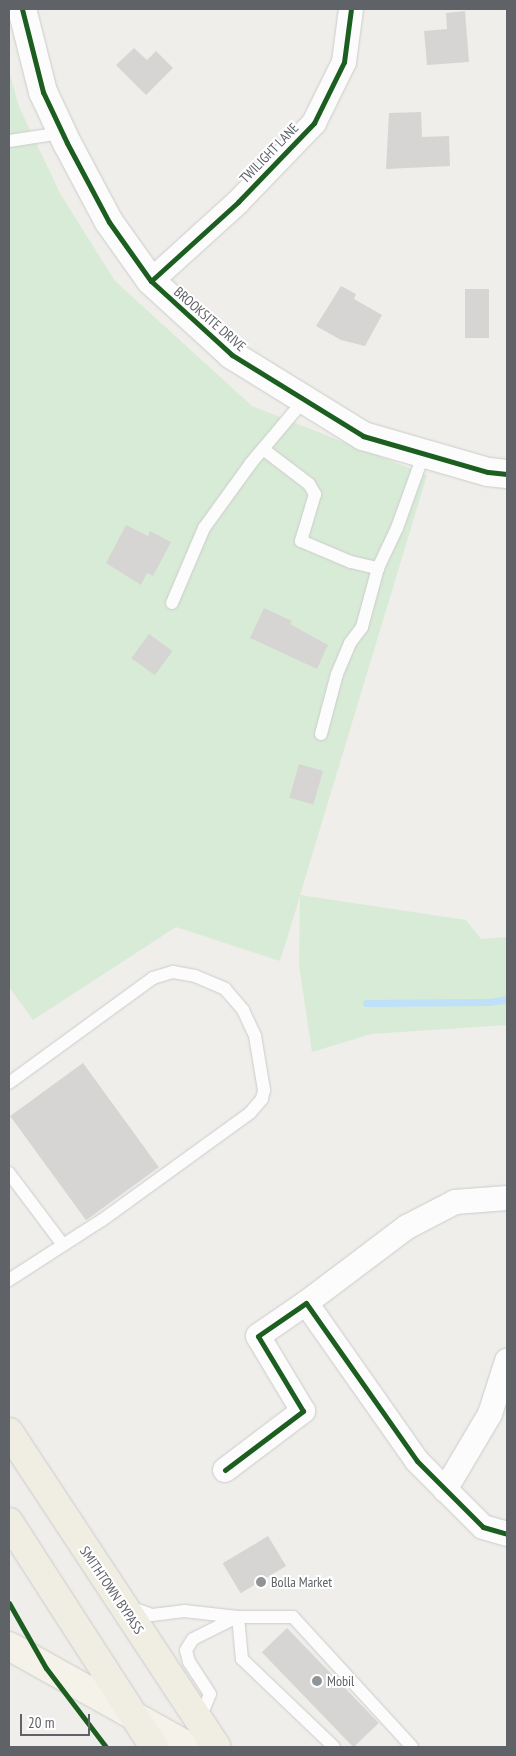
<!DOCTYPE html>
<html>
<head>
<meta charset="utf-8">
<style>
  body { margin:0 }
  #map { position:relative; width:516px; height:1756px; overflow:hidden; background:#efeeea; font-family:"PT Sans Narrow",sans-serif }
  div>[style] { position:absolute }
  .green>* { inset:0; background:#d8ebd6 }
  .stream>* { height:7px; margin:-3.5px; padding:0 3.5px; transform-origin:3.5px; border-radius:3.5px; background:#bfe0f9 }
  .building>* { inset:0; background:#d6d5d3; transform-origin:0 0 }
  .roads { filter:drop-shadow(0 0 1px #cbcccc) drop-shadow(0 0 1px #cbcccc) }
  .lane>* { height:12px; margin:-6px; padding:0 6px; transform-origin:6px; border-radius:6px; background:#fdfcfc }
  .street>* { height:24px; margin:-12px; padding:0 12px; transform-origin:12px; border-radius:12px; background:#fdfcfc }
  .secondary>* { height:28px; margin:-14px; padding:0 14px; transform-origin:14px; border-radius:14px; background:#fdfcfc }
  .primary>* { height:28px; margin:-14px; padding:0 14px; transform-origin:14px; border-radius:14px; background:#f4f2e9 }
  .highway>* { height:28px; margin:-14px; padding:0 14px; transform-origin:14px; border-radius:14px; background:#f0ede3 }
  .cycleway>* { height:5px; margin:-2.5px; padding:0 2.5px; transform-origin:2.5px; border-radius:2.5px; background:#1b5e20 }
  .dots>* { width:14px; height:14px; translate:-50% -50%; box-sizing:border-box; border:2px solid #fff; border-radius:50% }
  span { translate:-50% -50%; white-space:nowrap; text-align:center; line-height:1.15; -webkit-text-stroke:4px #fff; paint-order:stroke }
  .street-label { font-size:14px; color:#5f6368 }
  .poi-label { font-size:14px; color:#5f6368 }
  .left { translate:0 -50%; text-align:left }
  .frame { position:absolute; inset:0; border:10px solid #5f6368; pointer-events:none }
  .scale { position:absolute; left:20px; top:1714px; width:70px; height:22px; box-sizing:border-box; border:2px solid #5f6368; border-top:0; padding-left:6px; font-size:15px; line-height:18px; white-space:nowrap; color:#5f6368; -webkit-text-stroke:4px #fff; paint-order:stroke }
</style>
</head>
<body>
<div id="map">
  <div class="green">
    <i style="clip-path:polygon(9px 71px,19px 107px,61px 195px,115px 281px,252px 406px,427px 475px,300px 895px,466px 920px,481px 939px,507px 937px,507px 1025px,371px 1034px,312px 1052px,299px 965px,300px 896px,280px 961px,176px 927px,33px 1020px,9px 987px)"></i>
  </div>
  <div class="stream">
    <i style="left:366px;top:1003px;width:124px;rotate:-0.5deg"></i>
    <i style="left:490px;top:1002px;width:17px;rotate:-10deg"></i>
  </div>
  <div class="building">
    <i style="clip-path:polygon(465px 11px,469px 62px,427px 65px,424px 31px,447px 29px,446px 13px)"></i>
    <i style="clip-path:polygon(134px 48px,147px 60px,156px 51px,173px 68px,146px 95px,116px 65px)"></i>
    <i style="clip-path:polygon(421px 112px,422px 137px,449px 136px,450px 166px,386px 169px,389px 113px)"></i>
    <i style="clip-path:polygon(341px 286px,356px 294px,354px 299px,382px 315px,365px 346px,341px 340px,316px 326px)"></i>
    <i style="left:465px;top:289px;width:24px;height:49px"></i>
    <i style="clip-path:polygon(126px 525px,148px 536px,150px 531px,171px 542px,153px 576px,147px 573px,141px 585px,106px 563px)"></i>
    <i style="clip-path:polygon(264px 608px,292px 621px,290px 624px,328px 645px,317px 669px,250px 638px)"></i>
    <i style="left:149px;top:634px;width:29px;height:30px;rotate:36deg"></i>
    <i style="left:299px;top:764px;width:25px;height:35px;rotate:16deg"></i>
    <i style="left:83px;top:1063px;width:129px;height:90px;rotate:54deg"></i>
    <i style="left:268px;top:1536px;width:35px;height:53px;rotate:59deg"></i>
    <i style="left:287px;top:1628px;width:132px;height:35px;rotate:46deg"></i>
  </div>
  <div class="roads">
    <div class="lane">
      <i style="left:9px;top:141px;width:54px;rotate:-8.6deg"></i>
      <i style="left:263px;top:449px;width:58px;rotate:37.3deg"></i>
      <i style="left:309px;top:484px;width:12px;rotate:59deg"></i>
      <i style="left:315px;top:494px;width:49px;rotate:106.6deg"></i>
      <i style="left:301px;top:541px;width:54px;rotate:22.8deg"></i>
      <i style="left:351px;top:562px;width:28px;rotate:13deg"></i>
      <i style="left:172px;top:603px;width:82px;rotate:-66.9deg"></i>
      <i style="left:204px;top:528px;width:80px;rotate:-54.1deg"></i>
      <i style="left:251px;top:463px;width:82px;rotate:-49.9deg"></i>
      <i style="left:321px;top:734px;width:62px;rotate:-75.1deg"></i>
      <i style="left:337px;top:674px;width:34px;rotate:-67deg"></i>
      <i style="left:350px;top:643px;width:20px;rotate:-53deg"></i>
      <i style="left:362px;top:627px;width:61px;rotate:-74.8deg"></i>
      <i style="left:378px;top:568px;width:44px;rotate:-64.6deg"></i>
      <i style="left:397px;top:528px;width:80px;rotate:-70.2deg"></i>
      <i style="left:9px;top:1083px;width:178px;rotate:-36.1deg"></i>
      <i style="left:153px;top:978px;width:21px;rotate:-17deg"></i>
      <i style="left:173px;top:972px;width:22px;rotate:10deg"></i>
      <i style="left:195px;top:976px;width:33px;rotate:23deg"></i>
      <i style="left:225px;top:989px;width:28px;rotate:49deg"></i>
      <i style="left:243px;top:1010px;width:29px;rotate:65deg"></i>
      <i style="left:255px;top:1036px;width:55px;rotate:80.5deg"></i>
      <i style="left:264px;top:1090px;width:9px;rotate:103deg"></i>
      <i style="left:262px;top:1099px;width:18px;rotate:131deg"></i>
      <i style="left:250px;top:1113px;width:183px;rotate:144.1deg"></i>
      <i style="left:102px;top:1220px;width:111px;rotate:147.2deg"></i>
      <i style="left:9px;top:1173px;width:90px;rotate:53.1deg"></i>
      <i style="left:129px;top:1607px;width:24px;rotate:19deg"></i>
      <i style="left:152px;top:1615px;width:32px;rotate:-7deg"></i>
      <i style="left:184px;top:1611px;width:54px;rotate:6.3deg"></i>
      <i style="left:238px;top:1617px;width:55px"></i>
      <i style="left:293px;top:1617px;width:176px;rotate:47.5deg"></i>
      <i style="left:238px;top:1617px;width:42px;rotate:84.6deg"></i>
      <i style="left:242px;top:1659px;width:127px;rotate:43.7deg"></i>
      <i style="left:199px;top:1720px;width:28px;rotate:-67deg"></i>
      <i style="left:210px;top:1694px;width:38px;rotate:-123deg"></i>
      <i style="left:189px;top:1662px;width:12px;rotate:-104deg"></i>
      <i style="left:186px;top:1650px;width:13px;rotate:-58deg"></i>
      <i style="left:193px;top:1639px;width:45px;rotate:-26.6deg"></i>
    </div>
    <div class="street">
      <i style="left:151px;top:281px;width:118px;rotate:-42.2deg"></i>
      <i style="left:238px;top:202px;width:110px;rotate:-46.1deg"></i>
      <i style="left:314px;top:123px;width:68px;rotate:-63.8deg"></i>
      <i style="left:344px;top:62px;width:53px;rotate:-82.5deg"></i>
      <i style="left:306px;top:1303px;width:126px;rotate:-37deg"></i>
      <i style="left:407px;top:1227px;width:54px;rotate:-27.5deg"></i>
      <i style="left:455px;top:1202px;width:52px;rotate:-4.4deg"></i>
      <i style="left:225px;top:1470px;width:98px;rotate:-37.1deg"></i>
      <i style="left:303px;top:1411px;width:87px;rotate:-121deg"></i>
      <i style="left:258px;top:1336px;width:58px;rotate:-34.5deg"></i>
      <i style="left:306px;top:1303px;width:193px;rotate:54.9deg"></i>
      <i style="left:417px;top:1461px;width:93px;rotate:45deg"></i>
      <i style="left:483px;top:1527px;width:25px;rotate:16deg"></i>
      <i style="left:445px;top:1490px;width:88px;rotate:-59.4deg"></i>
      <i style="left:490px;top:1414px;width:56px;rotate:-72.2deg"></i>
    </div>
    <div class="secondary">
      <i style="left:22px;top:9px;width:86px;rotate:75.8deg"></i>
      <i style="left:43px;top:92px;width:56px;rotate:64.8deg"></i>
      <i style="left:67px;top:143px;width:89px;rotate:62deg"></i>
      <i style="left:109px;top:222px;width:72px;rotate:54.6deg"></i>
      <i style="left:151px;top:281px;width:110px;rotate:42.4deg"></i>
      <i style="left:232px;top:355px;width:154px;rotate:31.7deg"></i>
      <i style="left:363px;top:436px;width:130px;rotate:16.1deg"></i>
      <i style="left:488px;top:472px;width:19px;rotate:6deg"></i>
    </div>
    <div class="primary">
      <i style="left:9px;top:1646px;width:207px;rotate:29.2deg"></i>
    </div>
    <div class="highway">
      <i style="left:9px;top:1432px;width:377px;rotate:56.6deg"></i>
      <i style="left:9px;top:1522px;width:268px;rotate:57.2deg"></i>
    </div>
  </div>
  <div class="cycleway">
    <i style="left:22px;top:9px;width:86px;rotate:75.8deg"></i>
    <i style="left:43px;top:92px;width:56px;rotate:64.8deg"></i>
    <i style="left:67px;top:143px;width:89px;rotate:62deg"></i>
    <i style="left:109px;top:222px;width:72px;rotate:54.6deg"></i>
    <i style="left:151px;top:281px;width:110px;rotate:42.4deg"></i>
    <i style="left:232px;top:355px;width:154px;rotate:31.7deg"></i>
    <i style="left:363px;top:436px;width:130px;rotate:16.1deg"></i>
    <i style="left:488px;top:472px;width:19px;rotate:6deg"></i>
    <i style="left:151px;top:281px;width:118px;rotate:-42.2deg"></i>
    <i style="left:238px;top:202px;width:110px;rotate:-46.1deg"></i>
    <i style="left:314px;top:123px;width:68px;rotate:-63.8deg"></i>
    <i style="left:344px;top:62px;width:53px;rotate:-82.5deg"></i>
    <i style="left:225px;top:1470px;width:98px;rotate:-37.1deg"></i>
    <i style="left:303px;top:1411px;width:87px;rotate:-121deg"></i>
    <i style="left:258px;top:1336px;width:58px;rotate:-34.5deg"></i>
    <i style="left:306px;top:1303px;width:193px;rotate:54.9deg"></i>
    <i style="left:417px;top:1461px;width:93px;rotate:45deg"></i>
    <i style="left:483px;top:1527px;width:25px;rotate:16deg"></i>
    <i style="left:9px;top:1603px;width:75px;rotate:60.4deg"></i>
    <i style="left:46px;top:1668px;width:99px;rotate:52.8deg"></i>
  </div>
  <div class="dots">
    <i style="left:261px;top:1582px;background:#919496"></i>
    <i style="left:317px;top:1681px;background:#919496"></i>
  </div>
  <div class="street-label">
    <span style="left:269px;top:153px;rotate:-46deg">TWILIGHT LANE</span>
    <span style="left:210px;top:319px;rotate:41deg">BROOKSITE DRIVE</span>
    <span style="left:112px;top:1590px;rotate:56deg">SMITHTOWN BYPASS</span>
  </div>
  <div class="poi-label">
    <span class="left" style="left:271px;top:1582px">Bolla Market</span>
    <span class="left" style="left:327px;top:1681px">Mobil</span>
  </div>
  <div class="frame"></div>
  <div class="scale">20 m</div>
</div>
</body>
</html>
